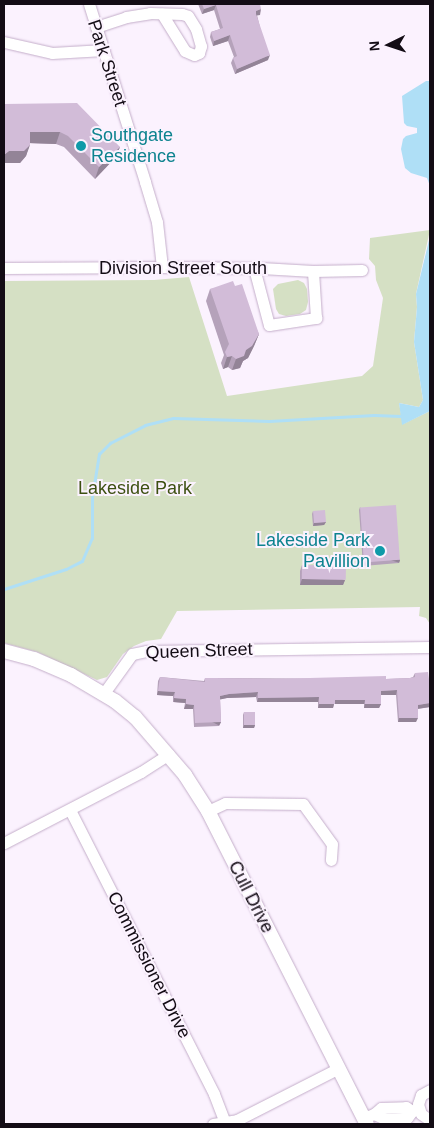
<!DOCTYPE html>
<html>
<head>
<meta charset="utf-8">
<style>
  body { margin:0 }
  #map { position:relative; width:434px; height:1128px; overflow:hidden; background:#fbf2fe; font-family:Helvetica,sans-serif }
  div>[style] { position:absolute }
  .green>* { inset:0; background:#d5e0c4 }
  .water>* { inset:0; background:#afdff6 }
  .stream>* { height:3px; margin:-1.5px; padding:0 1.5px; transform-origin:1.5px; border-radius:1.5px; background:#afdff6 }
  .roads { filter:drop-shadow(0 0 1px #c4aeca) drop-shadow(0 0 1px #c4aeca) }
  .minor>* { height:11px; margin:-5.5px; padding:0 5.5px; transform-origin:5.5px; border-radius:5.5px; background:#fff }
  .tertiary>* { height:14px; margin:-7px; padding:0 7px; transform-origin:7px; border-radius:7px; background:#fff }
  .wall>* { inset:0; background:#b5a2ba }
  .shaded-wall>* { inset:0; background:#938497; transform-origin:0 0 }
  .building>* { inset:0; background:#d2bcd8; transform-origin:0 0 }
  .dots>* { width:14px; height:14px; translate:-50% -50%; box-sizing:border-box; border:2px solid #fbf2fe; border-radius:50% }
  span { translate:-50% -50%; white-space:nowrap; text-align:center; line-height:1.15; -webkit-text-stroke:4px #fbf2fe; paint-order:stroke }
  .street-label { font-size:18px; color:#130c15 }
  .culture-label { font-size:18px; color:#0d838f }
  .left { translate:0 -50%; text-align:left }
  .right { translate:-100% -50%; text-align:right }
  .park-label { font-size:18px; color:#3d5011 }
  .frame { position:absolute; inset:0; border:5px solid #130c15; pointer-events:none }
  .north { position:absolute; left:364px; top:20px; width:50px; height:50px; -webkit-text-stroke:4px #fbf2fe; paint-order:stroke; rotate:266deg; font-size:14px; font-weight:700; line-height:20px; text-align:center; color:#130c15 }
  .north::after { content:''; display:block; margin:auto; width:18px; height:22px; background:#130c15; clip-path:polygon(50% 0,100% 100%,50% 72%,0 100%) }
</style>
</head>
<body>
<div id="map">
  <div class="green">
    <i style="clip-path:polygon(430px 230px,416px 294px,417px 307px,414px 342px,423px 400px,419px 407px,399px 403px,403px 424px,430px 411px,430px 624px,426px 618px,419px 616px,420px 607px,177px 611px,161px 639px,146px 641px,134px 646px,123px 654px,107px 677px,97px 680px,37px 652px,4px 643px,4px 281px,154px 280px,189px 277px,227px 396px,362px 376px,373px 366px,383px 298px,376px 280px,375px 266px,369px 259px,370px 238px)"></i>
    <i style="clip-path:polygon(298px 280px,304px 283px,307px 289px,308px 302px,306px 310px,300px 314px,286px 316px,279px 314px,276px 309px,273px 289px,278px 284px)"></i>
  </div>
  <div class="water">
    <i style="clip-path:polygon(426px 81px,430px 81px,430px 186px,427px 178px,411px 173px,405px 168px,401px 149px,403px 139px,406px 136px,417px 133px,417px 128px,407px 126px,404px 123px,402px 96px)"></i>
    <i style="clip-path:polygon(430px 236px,430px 411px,402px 425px,399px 403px,419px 407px,423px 400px,414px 342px,417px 307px,416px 294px)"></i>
  </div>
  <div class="stream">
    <i style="left:4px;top:589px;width:65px;rotate:-17.9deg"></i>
    <i style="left:66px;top:569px;width:18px;rotate:-27deg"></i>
    <i style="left:82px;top:561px;width:25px;rotate:-67deg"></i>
    <i style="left:92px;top:538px;width:41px;rotate:-90deg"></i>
    <i style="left:92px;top:497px;width:44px;rotate:-80.8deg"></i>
    <i style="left:99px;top:454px;width:16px;rotate:-45deg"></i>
    <i style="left:110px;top:443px;width:39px;rotate:-27deg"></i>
    <i style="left:145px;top:425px;width:29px;rotate:-14deg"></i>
    <i style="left:173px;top:418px;width:96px;rotate:1.8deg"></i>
    <i style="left:269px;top:421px;width:105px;rotate:-3.3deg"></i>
    <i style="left:374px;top:415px;width:27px;rotate:2deg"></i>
  </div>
  <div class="roads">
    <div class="minor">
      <i style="left:89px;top:4px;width:187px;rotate:72.5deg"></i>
      <i style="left:145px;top:182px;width:42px;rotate:73.3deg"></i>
      <i style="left:157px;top:222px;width:45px;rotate:83.7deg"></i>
      <i style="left:96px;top:27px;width:32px;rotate:-18deg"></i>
      <i style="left:126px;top:17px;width:24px;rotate:-9deg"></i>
      <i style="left:150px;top:13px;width:32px;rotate:2deg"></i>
      <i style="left:182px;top:14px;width:6px;rotate:18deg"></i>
      <i style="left:188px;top:16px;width:15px;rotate:58deg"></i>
      <i style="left:196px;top:29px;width:18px;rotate:74deg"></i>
      <i style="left:201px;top:46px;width:7px;rotate:106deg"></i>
      <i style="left:199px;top:53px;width:5px;rotate:158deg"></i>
      <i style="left:194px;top:55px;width:10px;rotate:-156deg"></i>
      <i style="left:185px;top:51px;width:44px;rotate:-121.9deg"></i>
      <i style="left:4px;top:42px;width:49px;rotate:12.9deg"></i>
      <i style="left:52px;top:53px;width:52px;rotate:-3.3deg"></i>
      <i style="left:4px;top:268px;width:158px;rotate:-0.4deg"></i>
      <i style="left:162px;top:267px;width:99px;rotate:0.6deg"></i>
      <i style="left:261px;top:268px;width:52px;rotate:3.3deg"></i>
      <i style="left:313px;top:271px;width:49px;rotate:-1.2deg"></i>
      <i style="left:254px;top:268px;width:59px;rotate:75.3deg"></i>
      <i style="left:269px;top:325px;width:48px;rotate:-8.5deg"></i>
      <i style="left:316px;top:318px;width:47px;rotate:-93.7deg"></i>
      <i style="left:104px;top:693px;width:48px;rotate:-54.3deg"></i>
      <i style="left:132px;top:654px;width:14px;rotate:-12deg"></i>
      <i style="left:146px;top:651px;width:284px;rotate:-0.8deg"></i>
      <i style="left:70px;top:810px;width:318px;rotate:63.1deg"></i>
      <i style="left:214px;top:1094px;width:31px;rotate:69deg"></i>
      <i style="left:208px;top:811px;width:19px;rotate:-25deg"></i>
      <i style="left:225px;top:803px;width:78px;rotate:0.7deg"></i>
      <i style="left:303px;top:804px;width:49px;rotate:54.1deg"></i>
      <i style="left:332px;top:844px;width:16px;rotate:94deg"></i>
      <i style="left:4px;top:843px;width:154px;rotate:-27.4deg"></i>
      <i style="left:141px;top:772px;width:33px;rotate:-33deg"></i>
      <i style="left:430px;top:1090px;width:10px;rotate:151deg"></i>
      <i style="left:421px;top:1095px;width:9px;rotate:108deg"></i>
      <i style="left:418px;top:1104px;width:10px;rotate:73deg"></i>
      <i style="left:421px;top:1114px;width:11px;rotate:34deg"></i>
      <i style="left:374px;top:1114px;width:12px;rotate:24deg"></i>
      <i style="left:385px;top:1119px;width:22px;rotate:-3deg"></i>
      <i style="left:407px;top:1118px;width:9px;rotate:-54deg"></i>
      <i style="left:412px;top:1111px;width:6px;rotate:-18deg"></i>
      <i style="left:363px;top:1118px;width:12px;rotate:-20deg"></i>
      <i style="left:374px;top:1114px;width:9px;rotate:-41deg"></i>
      <i style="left:381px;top:1108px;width:25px;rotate:-2deg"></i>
      <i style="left:406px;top:1107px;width:7px;rotate:34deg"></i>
      <i style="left:213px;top:1124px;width:24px;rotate:-9deg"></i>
      <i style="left:237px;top:1120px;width:112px;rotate:-27deg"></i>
    </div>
    <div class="tertiary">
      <i style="left:4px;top:651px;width:31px;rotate:15deg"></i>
      <i style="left:34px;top:659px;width:40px;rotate:23.4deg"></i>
      <i style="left:71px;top:675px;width:51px;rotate:30.6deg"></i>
      <i style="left:115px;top:701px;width:26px;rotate:39deg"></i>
      <i style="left:135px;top:717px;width:77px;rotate:49.2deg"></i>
      <i style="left:185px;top:775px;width:43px;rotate:57.4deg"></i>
      <i style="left:208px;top:811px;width:351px;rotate:63.1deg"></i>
    </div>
  </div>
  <div class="wall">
    <i style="clip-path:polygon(198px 4px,260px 4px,260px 15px,257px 15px,268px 60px,235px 74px,231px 63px,233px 58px,234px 57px,228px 41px,213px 46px,210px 37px,211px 32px,220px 29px,214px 10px,202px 14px)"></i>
    <i style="clip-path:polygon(4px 104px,120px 147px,115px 158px,95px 179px,64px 147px,56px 144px,30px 143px,26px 156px,20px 163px,4px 163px)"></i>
    <i style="clip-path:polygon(235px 286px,259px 334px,254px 346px,248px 358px,243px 361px,240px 368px,232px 370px,228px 367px,223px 369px,221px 363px,224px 355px,206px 301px,210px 289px)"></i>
    <i style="clip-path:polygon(360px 507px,400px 560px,399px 563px,363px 566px,359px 510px)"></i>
    <i style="clip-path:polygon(313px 511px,326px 522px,324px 525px,313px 526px,312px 514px)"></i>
    <i style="clip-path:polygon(302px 565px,345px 580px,343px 585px,300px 585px,300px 571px)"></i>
    <i style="clip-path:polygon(415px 673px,430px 686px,430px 707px,418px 709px,416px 722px,398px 722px,396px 695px,381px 695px,381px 704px,379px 708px,364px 708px,364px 704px,334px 704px,333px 708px,318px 708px,318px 702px,257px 702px,256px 697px,227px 698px,220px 699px,221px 722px,219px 726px,194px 727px,193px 709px,184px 709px,185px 703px,173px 702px,173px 696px,157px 695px,158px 681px,160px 677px,204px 681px,205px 678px,386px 679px,410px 678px,413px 677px)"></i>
    <i style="clip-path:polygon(244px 712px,255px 725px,254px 728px,243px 728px,243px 715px)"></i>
  </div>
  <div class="shaded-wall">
    <i style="clip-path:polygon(216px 5px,214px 10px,202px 14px,204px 9px)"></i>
    <i style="clip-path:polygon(261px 9px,260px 15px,254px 16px,256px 11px)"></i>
    <i style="clip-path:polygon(230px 35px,228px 41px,213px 46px,214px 41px)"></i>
    <i style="clip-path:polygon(270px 55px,268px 60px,235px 74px,237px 69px)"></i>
    <i style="clip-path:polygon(30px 132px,60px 132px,56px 144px,26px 143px)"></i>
    <i style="clip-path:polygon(30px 145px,26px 156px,20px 163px,4px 163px,4px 155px,9px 151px)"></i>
    <i style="clip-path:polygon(120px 147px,115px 158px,95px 179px,99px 167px)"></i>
    <i style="clip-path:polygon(259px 334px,254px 346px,248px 358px,243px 361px,240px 368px,232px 370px,236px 359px,246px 350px)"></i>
    <i style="clip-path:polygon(232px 356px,228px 367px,223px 369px,227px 357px)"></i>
    <i style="clip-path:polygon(326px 522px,324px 525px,313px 526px,314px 523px)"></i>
    <i style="left:400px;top:560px;width:3px;height:36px;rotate:108deg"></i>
    <i style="clip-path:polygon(302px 579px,345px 580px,343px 585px,300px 585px)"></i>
    <i style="clip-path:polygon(397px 690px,396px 695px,379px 695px,381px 691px)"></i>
    <i style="clip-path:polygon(158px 691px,175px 692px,173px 696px,157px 695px)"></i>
    <i style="clip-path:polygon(258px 692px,256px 697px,227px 698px,218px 700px,220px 696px,229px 694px)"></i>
    <i style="clip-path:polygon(319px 697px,318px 702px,257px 702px,258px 698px)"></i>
    <i style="left:174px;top:698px;width:12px;height:4px;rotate:5deg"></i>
    <i style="clip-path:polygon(335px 700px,365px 700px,364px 704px,334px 704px,333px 708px,318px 708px,319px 704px)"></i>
    <i style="clip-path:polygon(430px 703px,430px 707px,416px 709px,418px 705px)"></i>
    <i style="clip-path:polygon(186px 704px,194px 705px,193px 709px,184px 709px)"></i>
    <i style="clip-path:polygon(365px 704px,381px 704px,379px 708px,364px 708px)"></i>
    <i style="clip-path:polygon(399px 718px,418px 718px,416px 722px,398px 722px)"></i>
    <i style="left:221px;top:722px;width:4px;height:26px;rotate:117deg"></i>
    <i style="clip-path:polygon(244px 725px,255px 725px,254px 728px,243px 728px)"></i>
  </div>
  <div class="building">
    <i style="clip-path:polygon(202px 4px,260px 4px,261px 9px,256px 11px,256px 14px,270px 55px,237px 69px,233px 58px,237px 56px,230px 35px,214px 41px,211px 32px,223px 28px,216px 5px,204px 9px)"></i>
    <i style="clip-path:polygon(77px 103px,120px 147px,99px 167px,68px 136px,60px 132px,30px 132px,30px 145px,24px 151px,9px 151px,4px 155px,4px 104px)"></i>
    <i style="clip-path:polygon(233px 281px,235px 286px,242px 284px,259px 334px,252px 346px,246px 350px,244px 356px,236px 359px,232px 356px,227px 357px,225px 352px,229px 344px,210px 289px)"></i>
    <i style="left:396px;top:505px;width:55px;height:36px;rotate:86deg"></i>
    <i style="left:325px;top:510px;width:12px;height:12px;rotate:85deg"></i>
    <i style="left:302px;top:565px;width:44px;height:14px;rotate:1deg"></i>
    <i style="clip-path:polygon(428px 672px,430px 686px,430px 703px,418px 705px,418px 718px,399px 718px,397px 690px,381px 691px,381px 704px,365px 704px,365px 700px,335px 700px,335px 704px,319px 704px,319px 697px,258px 698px,258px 692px,229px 694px,220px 696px,221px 722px,195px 723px,194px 705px,186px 704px,186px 699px,174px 698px,175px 692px,158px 691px,160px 677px,205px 682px,205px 678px,216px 678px,271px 679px,386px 676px,386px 679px,410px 678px,415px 677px,415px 673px)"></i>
    <i style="left:244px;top:712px;width:11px;height:13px"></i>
  </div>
  <div class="dots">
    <i style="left:81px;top:146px;background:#0f9aa8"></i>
    <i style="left:380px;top:551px;background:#0f9aa8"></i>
  </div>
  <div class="street-label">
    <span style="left:107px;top:63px;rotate:72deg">Park Street</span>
    <span style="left:183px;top:268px">Division Street South</span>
    <span style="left:199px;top:651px;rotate:-2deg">Queen Street</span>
    <span style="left:251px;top:897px;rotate:63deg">Cull Drive</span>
    <span style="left:149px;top:965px;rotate:63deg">Commissioner Drive</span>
  </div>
  <div class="culture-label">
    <span class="left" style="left:91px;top:146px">Southgate<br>Residence</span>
    <span class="right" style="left:370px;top:551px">Lakeside Park<br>Pavillion</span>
  </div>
  <div class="park-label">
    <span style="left:135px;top:488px">Lakeside Park</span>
  </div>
  <div class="frame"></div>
  <div class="north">N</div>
</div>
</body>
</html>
